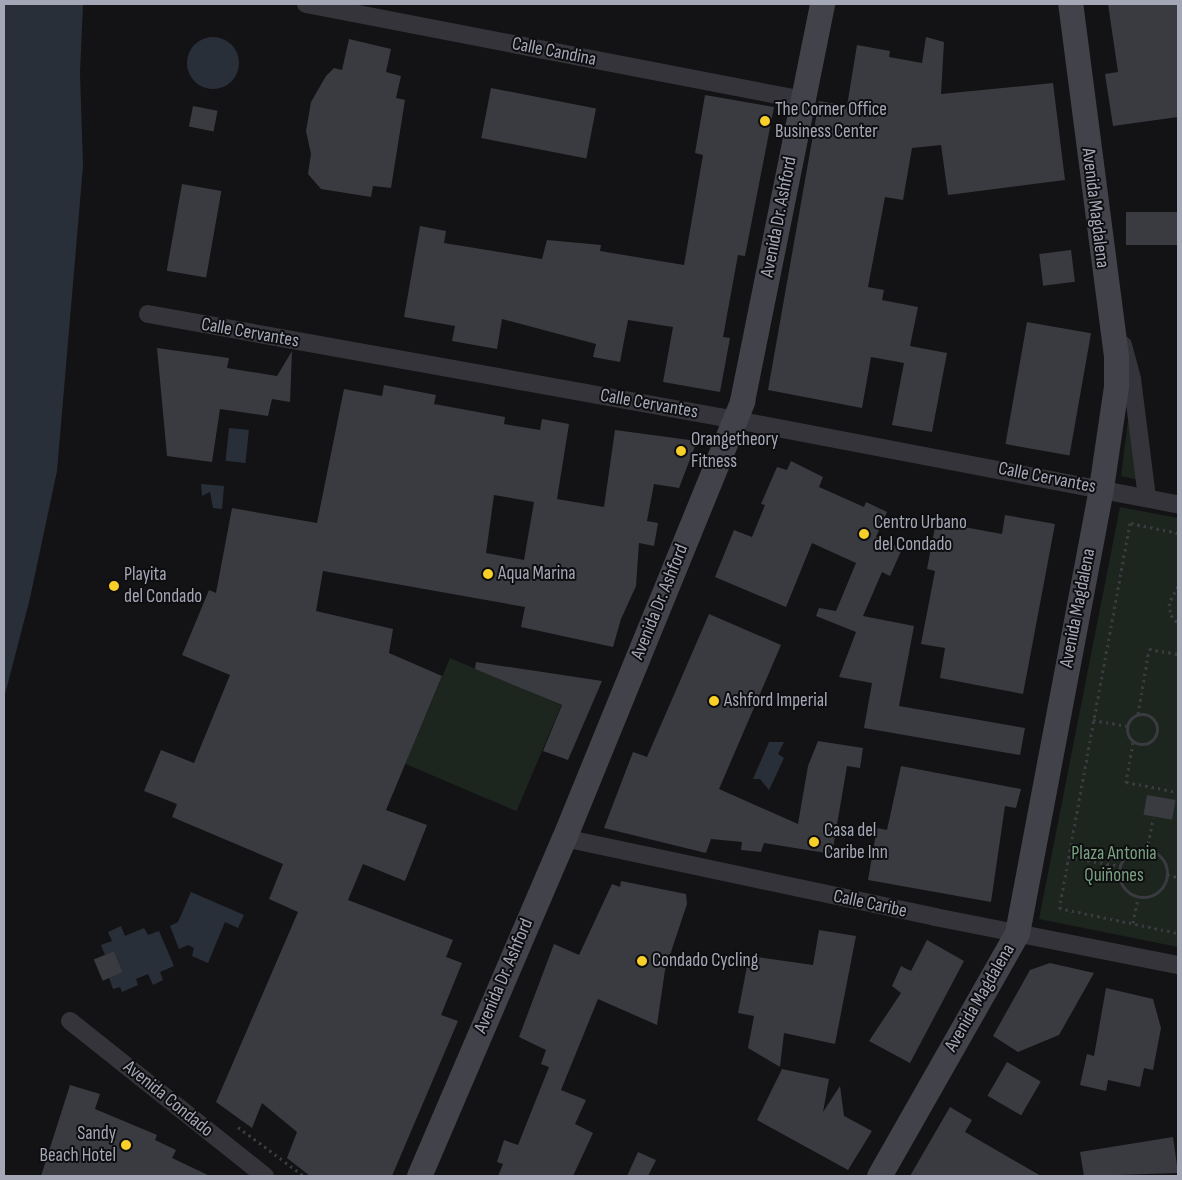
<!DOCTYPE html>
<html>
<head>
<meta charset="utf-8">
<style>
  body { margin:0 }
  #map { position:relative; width:1182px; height:1180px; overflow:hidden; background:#131315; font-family:"Sofia Sans Condensed",sans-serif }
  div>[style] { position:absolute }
  .green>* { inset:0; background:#1d251f; transform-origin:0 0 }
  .water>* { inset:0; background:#292f39; transform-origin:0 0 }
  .round { border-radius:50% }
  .building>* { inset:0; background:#3a3b40; transform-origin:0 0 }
  .path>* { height:3px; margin-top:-1.5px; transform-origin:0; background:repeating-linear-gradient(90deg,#3a3b41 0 2.5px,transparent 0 6.5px) }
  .path>.ring { margin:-1.5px; padding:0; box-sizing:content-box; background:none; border:3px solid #3a3b41; border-radius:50% }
  .street>* { height:18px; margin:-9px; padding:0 9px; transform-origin:9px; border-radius:9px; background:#34343a }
  .secondary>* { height:25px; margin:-12.5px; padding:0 12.5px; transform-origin:12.5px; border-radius:12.5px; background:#42424a }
  .dots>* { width:14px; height:14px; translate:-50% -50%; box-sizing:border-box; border:2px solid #0e0e10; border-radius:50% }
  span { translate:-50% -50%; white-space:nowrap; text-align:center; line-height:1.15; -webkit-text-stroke:4px #0e0e10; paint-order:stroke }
  .street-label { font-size:19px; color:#a4a7b6 }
  .poi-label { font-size:19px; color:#a4a7b6 }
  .left { translate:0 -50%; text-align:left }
  .right { translate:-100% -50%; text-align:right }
  .park-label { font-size:19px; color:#7aa282 }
  .frame { position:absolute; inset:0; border:5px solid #a4a7b6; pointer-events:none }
</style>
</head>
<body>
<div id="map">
  <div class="green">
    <i style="clip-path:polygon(1130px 404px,1139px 480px,1121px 476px)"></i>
    <i style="clip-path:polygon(1120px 507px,1178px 518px,1178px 947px,1039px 919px)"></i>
    <i style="left:450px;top:658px;width:121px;height:115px;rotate:23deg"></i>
  </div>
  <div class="water">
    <i style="clip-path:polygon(4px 4px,83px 4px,80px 73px,83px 166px,57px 471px,30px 598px,4px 698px)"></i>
    <i class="round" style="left:187px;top:37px;width:52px;height:52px"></i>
    <i style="left:229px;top:428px;width:20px;height:33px;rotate:6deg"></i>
    <i style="clip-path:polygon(201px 484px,224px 486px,222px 509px,213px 508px,210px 492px,202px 496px)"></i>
    <i style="clip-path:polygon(769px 742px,784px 742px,778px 754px,784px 758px,769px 790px,760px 779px,753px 779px)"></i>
    <i style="clip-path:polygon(191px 892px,244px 915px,238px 928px,225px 922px,208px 963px,192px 956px,194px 948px,188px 945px,179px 949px,170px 926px,178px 922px)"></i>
    <i style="clip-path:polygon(121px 926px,125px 936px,144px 928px,148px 935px,159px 931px,174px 966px,160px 972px,163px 980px,153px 985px,148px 974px,136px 979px,138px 985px,122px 992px,120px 987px,113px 989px,109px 978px,123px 972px,114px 951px,105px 955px,101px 945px,112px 941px,108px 932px)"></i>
  </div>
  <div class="building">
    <i style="clip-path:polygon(1108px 4px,1178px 4px,1178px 117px,1113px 126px,1105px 74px,1118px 72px)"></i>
    <i style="clip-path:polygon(926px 37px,944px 42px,941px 94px,1053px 83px,1065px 180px,948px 195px,941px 145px,912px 148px,903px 200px,885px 197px,868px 287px,884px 290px,882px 300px,918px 307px,910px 346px,947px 353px,932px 432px,892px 425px,904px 363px,871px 357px,862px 408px,768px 390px,819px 101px,847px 106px,857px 45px,890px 51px,889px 57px,922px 63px)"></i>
    <i style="clip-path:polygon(349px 39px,391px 49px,386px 72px,401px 76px,396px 98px,405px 100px,391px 188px,373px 186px,371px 197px,321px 189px,308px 174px,311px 154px,306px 131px,311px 102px,326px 76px,334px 68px,342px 70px)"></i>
    <i style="left:491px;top:88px;width:107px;height:51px;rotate:11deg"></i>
    <i style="clip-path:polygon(705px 95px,774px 107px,745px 256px,738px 255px,723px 337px,730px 338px,720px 392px,663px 382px,673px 327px,628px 320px,620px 362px,593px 357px,596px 344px,502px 319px,497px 349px,452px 341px,455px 326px,404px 317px,420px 226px,446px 231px,444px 243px,542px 259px,547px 240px,601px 245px,600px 251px,684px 265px,703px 155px,695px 153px)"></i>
    <i style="left:193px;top:106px;width:25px;height:21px;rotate:11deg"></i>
    <i style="left:182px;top:184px;width:40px;height:88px;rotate:10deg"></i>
    <i style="left:1178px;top:212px;width:33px;height:52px;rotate:90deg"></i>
    <i style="left:1071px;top:250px;width:32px;height:32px;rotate:83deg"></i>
    <i style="left:1027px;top:322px;width:65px;height:124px;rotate:10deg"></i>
    <i style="clip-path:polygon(157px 348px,229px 358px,227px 368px,277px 376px,292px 351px,290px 402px,272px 399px,268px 416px,220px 409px,212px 462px,167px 456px)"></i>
    <i style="clip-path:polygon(evenodd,384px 385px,436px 395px,434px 404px,505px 417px,504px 424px,540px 430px,542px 419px,569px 424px,557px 499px,604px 507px,615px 430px,697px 441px,679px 488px,654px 484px,647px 521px,658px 523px,654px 546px,639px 543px,636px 586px,621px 619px,613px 647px,521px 627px,525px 607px,323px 571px,316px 611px,393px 629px,389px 653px,442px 676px,386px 810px,427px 825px,405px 881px,363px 864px,348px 900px,453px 940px,446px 957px,462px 963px,441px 1015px,458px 1021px,392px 1176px,310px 1176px,287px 1158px,297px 1132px,262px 1103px,252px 1128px,216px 1102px,298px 912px,269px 899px,283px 864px,172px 817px,177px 804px,144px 791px,161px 750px,194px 763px,230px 675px,182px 655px,209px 590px,216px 593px,232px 508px,317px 523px,344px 389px,382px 396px,384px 385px,494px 495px,534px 502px,524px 560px,486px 553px,494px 495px)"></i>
    <i style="clip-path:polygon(791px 461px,823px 477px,819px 487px,864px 507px,866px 502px,887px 512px,876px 537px,902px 549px,890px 576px,882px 572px,863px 616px,914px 626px,899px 706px,1025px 728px,1020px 755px,864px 728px,872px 683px,839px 677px,856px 632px,816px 616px,819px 608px,836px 611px,856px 563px,812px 543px,786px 607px,715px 577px,734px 530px,752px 537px,765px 505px,761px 504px,777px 467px,787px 470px)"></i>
    <i style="clip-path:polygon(1005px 515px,1055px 524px,1023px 694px,940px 678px,945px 648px,921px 644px,935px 571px,927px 569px,936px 522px,1002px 534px)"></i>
    <i style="clip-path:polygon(709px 614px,781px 645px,719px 789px,798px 824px,808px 766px,818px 741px,863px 748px,860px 768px,847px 766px,832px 854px,764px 843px,761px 852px,741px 850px,742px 842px,711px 839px,706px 853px,604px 828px,633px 752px,647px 757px)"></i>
    <i style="clip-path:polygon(476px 662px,602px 681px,568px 760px,543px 751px,562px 705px,475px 669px)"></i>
    <i style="clip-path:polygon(901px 766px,1021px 789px,1016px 808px,1005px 806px,991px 902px,868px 880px,877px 828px,887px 830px)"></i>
    <i style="left:1147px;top:795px;width:29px;height:20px;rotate:10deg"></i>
    <i style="clip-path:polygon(621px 881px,686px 894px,687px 904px,665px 970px,657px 1025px,598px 999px,561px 1090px,586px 1100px,575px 1124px,593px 1133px,573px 1176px,498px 1176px,503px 1164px,497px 1162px,504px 1140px,518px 1145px,549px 1067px,541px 1064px,546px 1050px,519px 1037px,554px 944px,579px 955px,612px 884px,620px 887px)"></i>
    <i style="clip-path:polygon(819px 930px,856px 936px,835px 1044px,784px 1033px,780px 1067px,748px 1048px,754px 1016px,738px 1013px,749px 956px,813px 965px)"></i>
    <i style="clip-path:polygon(927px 940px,964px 961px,910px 1063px,869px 1041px,901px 993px,892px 986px,901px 966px,911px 971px)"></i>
    <i style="left:114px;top:951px;width:23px;height:22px;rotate:67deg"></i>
    <i style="clip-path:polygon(1050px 963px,1094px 973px,1059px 1035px,1018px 1052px,993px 1036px,1030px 970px)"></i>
    <i style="clip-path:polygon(1106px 988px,1153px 999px,1161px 1028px,1153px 1070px,1144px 1068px,1140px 1087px,1108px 1080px,1106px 1091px,1080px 1085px,1087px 1054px,1094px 1056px)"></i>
    <i style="left:1007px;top:1062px;width:39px;height:39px;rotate:30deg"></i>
    <i style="clip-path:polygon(782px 1069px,829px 1079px,823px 1112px,840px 1086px,844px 1116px,872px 1131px,848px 1170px,757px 1120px)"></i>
    <i style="clip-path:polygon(70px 1085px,100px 1094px,95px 1109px,157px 1135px,155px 1140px,176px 1150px,172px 1158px,210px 1176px,41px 1176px)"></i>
    <i style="clip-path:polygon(950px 1107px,972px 1120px,965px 1132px,1041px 1176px,910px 1176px)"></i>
    <i style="clip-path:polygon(1173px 1137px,1178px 1173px,1084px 1176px,1080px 1152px)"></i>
    <i style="clip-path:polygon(638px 1152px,656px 1160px,648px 1176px,627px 1176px)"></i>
  </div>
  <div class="path">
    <i style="left:1178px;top:533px;width:49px;rotate:-168.2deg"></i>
    <i style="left:1130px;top:523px;width:391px;rotate:100.4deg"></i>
    <i style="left:1059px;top:908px;width:122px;rotate:11.9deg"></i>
    <i style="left:1178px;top:586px;width:19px;rotate:118deg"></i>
    <i style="left:1169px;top:603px;width:12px;rotate:81deg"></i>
    <i style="left:1171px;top:615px;width:11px;rotate:52deg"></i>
    <i class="ring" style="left:1127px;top:714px;width:27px;height:27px"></i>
    <i style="left:1138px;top:714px;width:66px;rotate:-80.4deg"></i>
    <i style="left:1149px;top:649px;width:29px;rotate:10deg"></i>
    <i style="left:1093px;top:720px;width:35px;rotate:10deg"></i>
    <i style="left:1133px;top:742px;width:41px;rotate:99.9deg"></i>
    <i style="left:1126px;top:782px;width:53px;rotate:10.9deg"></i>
    <i class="ring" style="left:1119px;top:849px;width:45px;height:45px"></i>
    <i style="left:1147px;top:850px;width:33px;rotate:-79deg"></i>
    <i style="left:1068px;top:857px;width:53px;rotate:9.8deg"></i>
    <i style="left:1167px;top:875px;width:11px;rotate:10deg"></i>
    <i style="left:1133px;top:923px;width:26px;rotate:-79deg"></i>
    <i style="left:238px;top:1127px;width:82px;rotate:36.6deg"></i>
  </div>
  <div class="street">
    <i style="left:306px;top:4px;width:506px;rotate:10.93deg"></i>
    <i style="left:148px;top:314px;width:581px;rotate:10.21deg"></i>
    <i style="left:720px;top:417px;width:466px;rotate:10.8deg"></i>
    <i style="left:1123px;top:345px;width:35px;rotate:75deg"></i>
    <i style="left:1132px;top:379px;width:119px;rotate:82.8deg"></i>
    <i style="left:564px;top:838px;width:379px;rotate:12deg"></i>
    <i style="left:935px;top:917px;width:248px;rotate:11.2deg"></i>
    <i style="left:70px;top:1021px;width:249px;rotate:38.5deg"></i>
  </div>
  <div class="secondary">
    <i style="left:419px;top:1176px;width:368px;rotate:-66.8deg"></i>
    <i style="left:564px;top:838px;width:472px;rotate:-67.8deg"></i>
    <i style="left:742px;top:401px;width:405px;rotate:-78.6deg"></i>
    <i style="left:879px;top:1176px;width:279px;rotate:-60.4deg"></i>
    <i style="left:1017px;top:933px;width:453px;rotate:-79.3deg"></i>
    <i style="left:1101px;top:488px;width:103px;rotate:-81.6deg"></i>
    <i style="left:1116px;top:386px;width:30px;rotate:-90deg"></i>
    <i style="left:1116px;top:356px;width:355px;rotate:-97.4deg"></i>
  </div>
  <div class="dots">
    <i style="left:765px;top:121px;background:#f8d027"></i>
    <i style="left:681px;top:451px;background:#f8d027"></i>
    <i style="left:864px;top:534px;background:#f8d027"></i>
    <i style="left:488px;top:574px;background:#f8d027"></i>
    <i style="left:114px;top:586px;background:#f8d027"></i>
    <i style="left:714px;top:701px;background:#f8d027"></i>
    <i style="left:814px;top:842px;background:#f8d027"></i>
    <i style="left:642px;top:961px;background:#f8d027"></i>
    <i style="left:126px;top:1145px;background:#f8d027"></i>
  </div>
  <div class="street-label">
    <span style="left:554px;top:52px;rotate:11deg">Calle Candina</span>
    <span style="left:1095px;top:208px;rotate:83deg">Avenida Magdalena</span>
    <span style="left:779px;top:217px;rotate:-79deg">Avenida Dr. Ashford</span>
    <span style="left:250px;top:333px;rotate:10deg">Calle Cervantes</span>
    <span style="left:649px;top:404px;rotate:10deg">Calle Cervantes</span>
    <span style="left:1047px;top:478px;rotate:11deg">Calle Cervantes</span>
    <span style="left:660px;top:602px;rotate:-68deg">Avenida Dr. Ashford</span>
    <span style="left:1078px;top:608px;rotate:-79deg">Avenida Magdalena</span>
    <span style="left:870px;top:904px;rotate:12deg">Calle Caribe</span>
    <span style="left:504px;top:976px;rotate:-67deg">Avenida Dr. Ashford</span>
    <span style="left:980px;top:998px;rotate:-60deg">Avenida Magdalena</span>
    <span style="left:168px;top:1099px;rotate:39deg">Avenida Condado</span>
  </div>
  <div class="poi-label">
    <span class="left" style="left:775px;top:121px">The Corner Office<br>Business Center</span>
    <span class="left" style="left:691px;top:451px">Orangetheory<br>Fitness</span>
    <span class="left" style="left:874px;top:534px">Centro Urbano<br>del Condado</span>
    <span class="left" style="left:498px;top:574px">Aqua Marina</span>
    <span class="left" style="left:124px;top:586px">Playita<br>del Condado</span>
    <span class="left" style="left:724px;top:701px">Ashford Imperial</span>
    <span class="left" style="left:824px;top:842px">Casa del<br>Caribe Inn</span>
    <span class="left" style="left:652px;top:961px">Condado Cycling</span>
    <span class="right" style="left:116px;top:1145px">Sandy<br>Beach Hotel</span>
  </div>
  <div class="park-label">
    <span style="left:1114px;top:865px">Plaza Antonia<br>Quiñones</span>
  </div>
  <div class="frame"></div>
</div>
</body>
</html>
